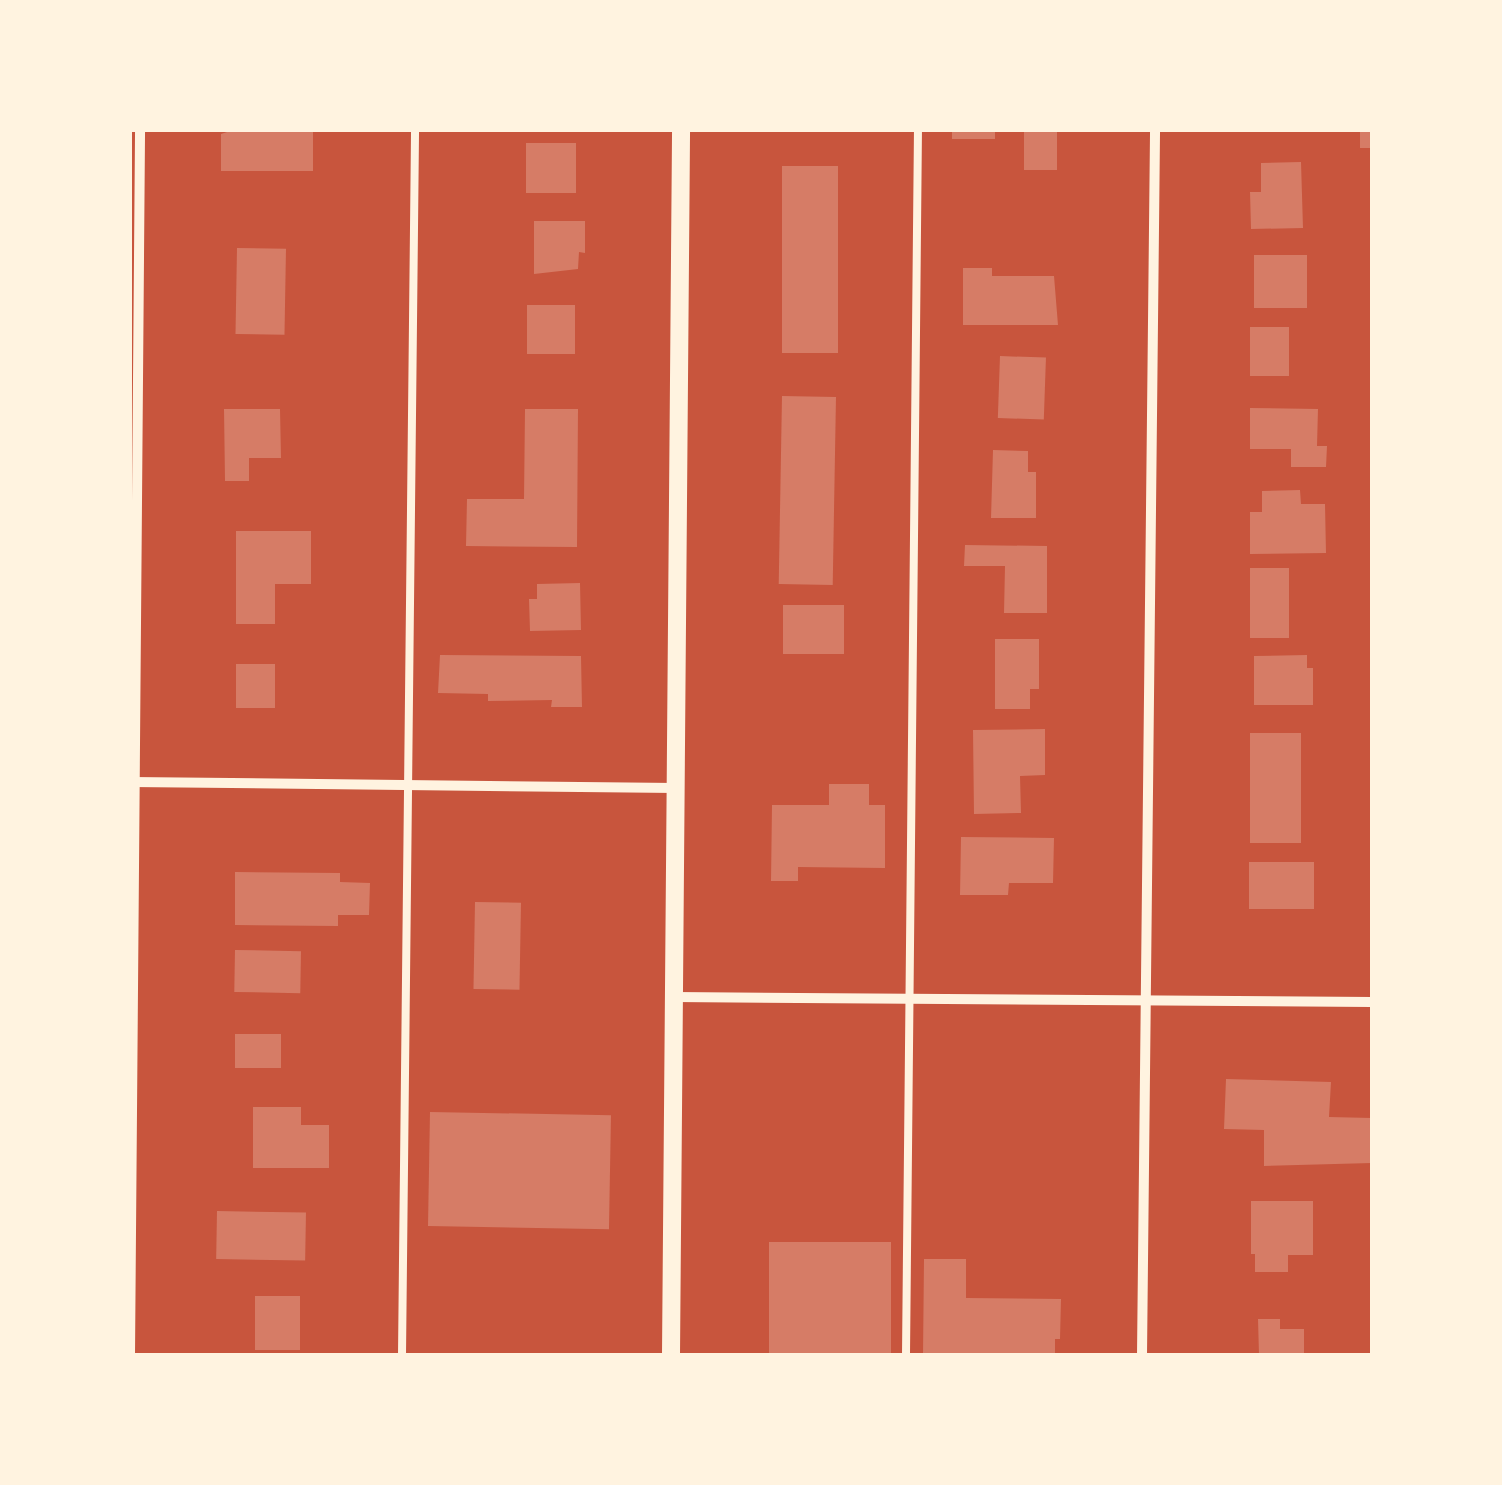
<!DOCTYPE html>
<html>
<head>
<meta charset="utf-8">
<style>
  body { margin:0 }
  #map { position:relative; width:1502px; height:1485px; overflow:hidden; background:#c8553d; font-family:"IBM Plex Serif",serif }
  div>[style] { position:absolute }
  .building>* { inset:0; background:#d67c66; transform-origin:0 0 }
  .service>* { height:8px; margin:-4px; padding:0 4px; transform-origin:4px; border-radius:4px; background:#fff3e0 }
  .minor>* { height:10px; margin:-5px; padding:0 5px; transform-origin:5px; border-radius:5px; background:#fff3e0 }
  .tertiary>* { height:18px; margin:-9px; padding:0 9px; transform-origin:9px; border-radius:9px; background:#fff3e0 }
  span { translate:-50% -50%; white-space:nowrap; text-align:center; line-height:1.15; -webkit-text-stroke:10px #fff3e0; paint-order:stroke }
  .frame { position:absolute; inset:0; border:132px solid #fff3e0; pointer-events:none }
</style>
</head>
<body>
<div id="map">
  <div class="building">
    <i style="clip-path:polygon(233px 130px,313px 130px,313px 171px,221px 171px,221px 134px)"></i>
    <i style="left:952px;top:130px;width:43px;height:9px"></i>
    <i style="left:1024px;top:130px;width:33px;height:40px"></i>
    <i style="left:1360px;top:130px;width:12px;height:18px"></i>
    <i style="left:526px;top:143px;width:50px;height:50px"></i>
    <i style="clip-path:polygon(1301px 162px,1303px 228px,1251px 229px,1250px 192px,1261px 192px,1261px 163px)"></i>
    <i style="left:782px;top:166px;width:56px;height:187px"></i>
    <i style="clip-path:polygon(534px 221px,585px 221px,585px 253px,579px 252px,578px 269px,534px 274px)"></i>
    <i style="left:237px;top:248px;width:49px;height:86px;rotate:1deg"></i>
    <i style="left:1254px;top:255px;width:53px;height:53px"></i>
    <i style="clip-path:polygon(963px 268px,992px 268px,992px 276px,1054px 276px,1058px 325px,963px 325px)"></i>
    <i style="left:527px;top:305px;width:48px;height:49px"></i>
    <i style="left:1250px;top:327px;width:39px;height:49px"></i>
    <i style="left:1000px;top:356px;width:46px;height:62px;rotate:2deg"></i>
    <i style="left:782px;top:396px;width:54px;height:188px;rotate:1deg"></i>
    <i style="clip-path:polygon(1250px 408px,1318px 409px,1317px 446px,1327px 446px,1326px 467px,1291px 467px,1291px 449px,1250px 449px)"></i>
    <i style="clip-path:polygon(224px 409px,280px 409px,281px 458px,249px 458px,249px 481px,225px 481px)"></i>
    <i style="clip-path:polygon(525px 409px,578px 409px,577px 547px,466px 546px,467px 499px,524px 499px)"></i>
    <i style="clip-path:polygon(993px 450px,1028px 451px,1028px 472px,1036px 472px,1036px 518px,991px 518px)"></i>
    <i style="clip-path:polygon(1300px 490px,1301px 504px,1325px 504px,1326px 553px,1250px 554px,1250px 512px,1262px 512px,1262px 491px)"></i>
    <i style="clip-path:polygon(236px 531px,311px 531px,311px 584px,275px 584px,275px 624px,236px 624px)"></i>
    <i style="clip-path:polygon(965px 545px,1047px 546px,1047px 613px,1004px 613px,1005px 566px,964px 566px)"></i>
    <i style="left:1250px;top:568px;width:39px;height:70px"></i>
    <i style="clip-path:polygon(580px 583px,581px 630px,530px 631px,529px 599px,537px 599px,537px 584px)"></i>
    <i style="left:783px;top:605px;width:61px;height:49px"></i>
    <i style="clip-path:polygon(995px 639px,1039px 639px,1039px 689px,1030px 689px,1030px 709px,995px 709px)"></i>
    <i style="clip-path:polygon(440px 655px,581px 656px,582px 707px,551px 707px,552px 700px,488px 701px,488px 694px,438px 693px)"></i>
    <i style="clip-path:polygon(1307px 655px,1307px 668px,1313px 668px,1313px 705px,1254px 705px,1254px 656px)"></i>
    <i style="left:236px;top:664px;width:39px;height:44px"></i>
    <i style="clip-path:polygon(1045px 729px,1045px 775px,1020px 776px,1021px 813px,974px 814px,973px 730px)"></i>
    <i style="left:1250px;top:733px;width:51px;height:110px"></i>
    <i style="clip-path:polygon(829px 784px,869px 784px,869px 805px,885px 805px,885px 868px,798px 867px,798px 881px,771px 881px,772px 805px,829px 805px)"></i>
    <i style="clip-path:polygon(961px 837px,1054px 838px,1053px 883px,1009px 883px,1008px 895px,960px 895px)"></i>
    <i style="left:1249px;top:862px;width:65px;height:47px"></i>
    <i style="clip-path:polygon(235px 872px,340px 873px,340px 882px,370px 883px,369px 915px,338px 915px,338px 926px,235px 925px)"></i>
    <i style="left:475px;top:902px;width:46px;height:87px;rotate:1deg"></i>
    <i style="left:235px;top:950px;width:66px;height:42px;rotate:1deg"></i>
    <i style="left:235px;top:1034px;width:46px;height:34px"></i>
    <i style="clip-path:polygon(1226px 1079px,1331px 1082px,1329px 1117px,1372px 1118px,1372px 1163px,1264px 1166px,1264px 1130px,1224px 1129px)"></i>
    <i style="clip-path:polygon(253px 1107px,301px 1107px,301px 1125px,329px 1125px,329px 1168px,253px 1168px)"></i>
    <i style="left:430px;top:1112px;width:181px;height:114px;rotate:1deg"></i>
    <i style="clip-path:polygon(1251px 1201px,1313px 1201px,1313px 1255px,1288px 1255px,1288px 1272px,1255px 1272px,1255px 1254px,1251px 1254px)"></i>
    <i style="left:217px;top:1211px;width:89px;height:48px;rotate:1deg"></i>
    <i style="left:769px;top:1242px;width:122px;height:113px"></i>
    <i style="clip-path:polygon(924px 1259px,966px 1259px,966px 1298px,1061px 1299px,1060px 1339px,1055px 1339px,1055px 1355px,923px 1355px)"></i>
    <i style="left:255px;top:1296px;width:45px;height:54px"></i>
    <i style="clip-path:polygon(1258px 1319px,1280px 1319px,1280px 1329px,1304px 1329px,1304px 1355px,1259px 1355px)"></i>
  </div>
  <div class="service">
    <i style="left:402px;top:1355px;width:1225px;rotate:-89.39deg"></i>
    <i style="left:906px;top:1355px;width:1225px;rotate:-89.44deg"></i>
  </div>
  <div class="minor">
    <i style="left:131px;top:782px;width:545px;rotate:0.63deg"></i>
    <i style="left:674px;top:997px;width:698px;rotate:0.41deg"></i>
    <i style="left:130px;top:1355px;width:1225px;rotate:-89.53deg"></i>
    <i style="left:1142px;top:1355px;width:1225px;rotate:-89.39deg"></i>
  </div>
  <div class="tertiary">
    <i style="left:671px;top:1355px;width:1225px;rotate:-89.53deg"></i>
  </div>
  <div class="frame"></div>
</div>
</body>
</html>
